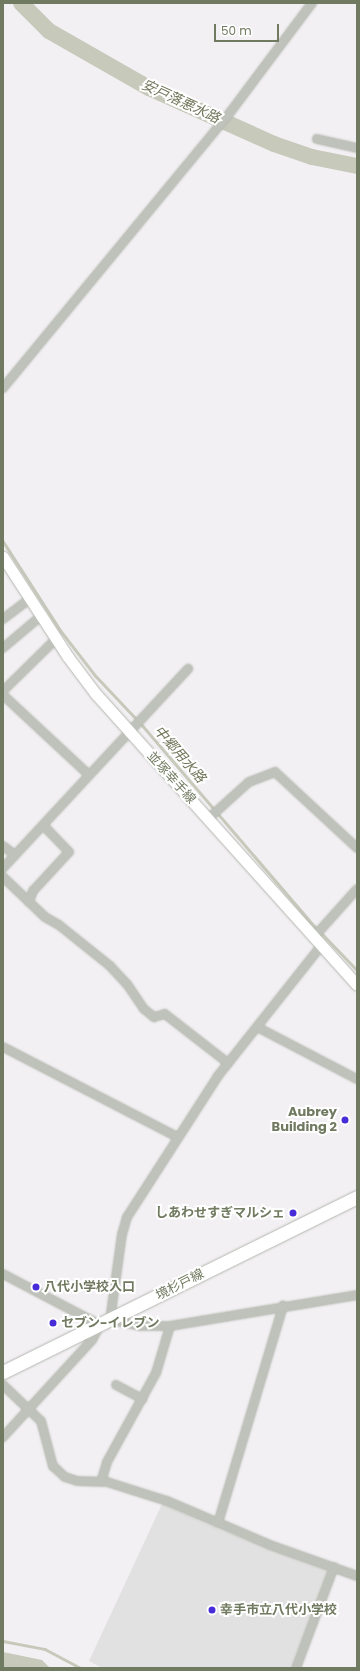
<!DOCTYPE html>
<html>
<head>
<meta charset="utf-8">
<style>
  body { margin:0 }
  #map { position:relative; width:360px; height:1671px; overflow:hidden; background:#f3f0f4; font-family:Poppins,"Noto Sans JP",sans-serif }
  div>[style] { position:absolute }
  .built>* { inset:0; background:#e2e1e1 }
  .water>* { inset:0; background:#c7c9bb }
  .stream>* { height:2.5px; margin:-1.25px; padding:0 1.25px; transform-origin:1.25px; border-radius:1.25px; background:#c7c9bb }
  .river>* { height:16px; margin:-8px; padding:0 8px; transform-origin:8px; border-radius:8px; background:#c7c9bb }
  .roads { filter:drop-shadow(0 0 1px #b3b7ad) drop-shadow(0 0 1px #b3b7ad) }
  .minor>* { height:8px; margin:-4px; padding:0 4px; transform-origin:4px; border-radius:4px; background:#bfc2ba }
  .secondary>* { height:11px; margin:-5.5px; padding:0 5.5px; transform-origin:5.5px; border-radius:5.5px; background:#fff }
  .primary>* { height:13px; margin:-6.5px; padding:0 6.5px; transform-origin:6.5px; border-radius:6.5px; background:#fff }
  .dots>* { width:11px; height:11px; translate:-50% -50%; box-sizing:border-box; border:2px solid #fff; border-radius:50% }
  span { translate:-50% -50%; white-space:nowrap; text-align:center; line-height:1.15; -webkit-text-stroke:4px #fff; paint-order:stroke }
  .street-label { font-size:13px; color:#707a60 }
  .poi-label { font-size:13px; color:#707a60; font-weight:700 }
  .right { translate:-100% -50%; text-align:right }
  .left { translate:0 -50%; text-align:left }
  .water-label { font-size:14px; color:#71765a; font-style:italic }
  .frame { position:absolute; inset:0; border:4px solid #707a60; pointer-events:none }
  .scale { position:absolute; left:214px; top:24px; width:65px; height:18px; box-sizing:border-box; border:2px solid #707a60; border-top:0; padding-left:5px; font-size:12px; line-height:14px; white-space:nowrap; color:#707a60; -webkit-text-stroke:3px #fff; paint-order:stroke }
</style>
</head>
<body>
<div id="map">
  <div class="built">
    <i style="clip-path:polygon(162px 1504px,218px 1529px,329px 1571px,290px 1668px,102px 1668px,89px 1661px)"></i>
  </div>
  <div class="water">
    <i style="clip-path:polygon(3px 1652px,42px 1660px,50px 1668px,3px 1668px)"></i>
  </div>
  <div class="stream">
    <i style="left:3px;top:541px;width:107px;rotate:57.2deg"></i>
    <i style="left:61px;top:631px;width:56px;rotate:52.3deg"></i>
    <i style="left:95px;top:675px;width:70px;rotate:46.7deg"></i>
    <i style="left:143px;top:726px;width:255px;rotate:49.4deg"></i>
    <i style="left:309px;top:920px;width:69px;rotate:46.2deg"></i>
    <i style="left:3px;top:1641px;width:43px;rotate:10.8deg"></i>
    <i style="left:45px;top:1649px;width:40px;rotate:28deg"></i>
  </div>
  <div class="river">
    <i style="left:21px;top:3px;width:40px;rotate:45deg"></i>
    <i style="left:49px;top:31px;width:115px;rotate:29.7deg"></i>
    <i style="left:149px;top:88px;width:137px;rotate:24.1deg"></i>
    <i style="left:274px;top:144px;width:40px;rotate:18.9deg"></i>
    <i style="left:312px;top:157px;width:46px;rotate:11.3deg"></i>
  </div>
  <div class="roads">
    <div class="minor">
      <i style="left:317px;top:139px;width:41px;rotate:12.7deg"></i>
      <i style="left:3px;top:388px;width:355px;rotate:-50.5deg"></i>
      <i style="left:229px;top:114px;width:139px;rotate:-53.2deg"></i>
      <i style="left:3px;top:619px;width:34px;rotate:-37deg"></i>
      <i style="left:3px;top:648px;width:50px;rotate:-40.1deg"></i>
      <i style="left:3px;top:691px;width:74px;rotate:-44.5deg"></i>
      <i style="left:3px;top:695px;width:116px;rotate:42.9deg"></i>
      <i style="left:208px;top:819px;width:55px;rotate:-42.1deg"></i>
      <i style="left:249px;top:782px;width:28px;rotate:-21deg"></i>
      <i style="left:275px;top:772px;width:112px;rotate:42.8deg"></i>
      <i style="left:3px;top:846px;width:15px;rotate:37deg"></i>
      <i style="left:3px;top:868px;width:272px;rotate:-47.1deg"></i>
      <i style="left:3px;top:877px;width:58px;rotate:43.6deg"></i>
      <i style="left:45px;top:917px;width:16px;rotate:30deg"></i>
      <i style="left:59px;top:925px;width:65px;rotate:38.8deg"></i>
      <i style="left:110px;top:966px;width:25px;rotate:47deg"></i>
      <i style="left:127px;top:984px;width:30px;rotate:56deg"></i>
      <i style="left:144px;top:1009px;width:13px;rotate:39deg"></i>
      <i style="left:154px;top:1017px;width:11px;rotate:-15deg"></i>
      <i style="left:165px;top:1014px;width:80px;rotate:37.9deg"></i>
      <i style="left:29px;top:902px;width:12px;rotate:-70deg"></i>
      <i style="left:33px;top:891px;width:53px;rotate:-47.3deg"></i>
      <i style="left:69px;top:852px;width:37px;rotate:-134deg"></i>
      <i style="left:314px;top:937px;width:64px;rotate:-48.1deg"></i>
      <i style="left:321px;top:946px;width:166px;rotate:128.4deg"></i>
      <i style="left:218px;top:1076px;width:168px;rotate:122.8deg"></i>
      <i style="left:127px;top:1217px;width:18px;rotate:106deg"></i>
      <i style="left:122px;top:1234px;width:87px;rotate:97.9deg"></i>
      <i style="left:110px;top:1320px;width:31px;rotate:11deg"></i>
      <i style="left:140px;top:1326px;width:30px"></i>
      <i style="left:170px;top:1326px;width:190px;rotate:-9.4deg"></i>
      <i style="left:257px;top:1027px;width:113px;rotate:27.5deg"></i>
      <i style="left:3px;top:1047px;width:196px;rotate:27.3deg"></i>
      <i style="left:3px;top:1274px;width:110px;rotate:27.7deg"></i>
      <i style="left:100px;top:1325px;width:17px;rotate:118deg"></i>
      <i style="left:92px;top:1340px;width:132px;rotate:132.5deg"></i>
      <i style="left:3px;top:1385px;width:52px;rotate:43.5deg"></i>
      <i style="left:41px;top:1421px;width:47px;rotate:75.1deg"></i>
      <i style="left:53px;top:1466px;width:16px;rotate:43deg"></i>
      <i style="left:65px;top:1477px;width:13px;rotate:18deg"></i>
      <i style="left:77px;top:1481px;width:30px;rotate:2deg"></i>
      <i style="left:107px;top:1482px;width:63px;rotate:17.6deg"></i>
      <i style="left:167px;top:1501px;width:112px;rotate:23.1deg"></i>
      <i style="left:270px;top:1545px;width:92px;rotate:19.6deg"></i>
      <i style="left:116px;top:1385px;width:30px;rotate:28deg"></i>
      <i style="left:101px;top:1482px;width:21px;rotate:-73deg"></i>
      <i style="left:107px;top:1462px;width:102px;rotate:-61.2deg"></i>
      <i style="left:156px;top:1373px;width:49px;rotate:-73.4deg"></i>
      <i style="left:218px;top:1523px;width:227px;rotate:-73.3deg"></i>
      <i style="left:296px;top:1668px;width:108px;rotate:-69.4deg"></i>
    </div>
    <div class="secondary">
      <i style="left:3px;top:557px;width:119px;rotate:57deg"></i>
      <i style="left:68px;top:657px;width:45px;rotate:53.1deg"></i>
      <i style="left:95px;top:693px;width:392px;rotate:48.1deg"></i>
    </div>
    <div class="primary">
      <i style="left:3px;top:1372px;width:395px;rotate:-26.3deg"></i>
    </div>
  </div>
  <div class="dots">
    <i style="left:345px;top:1120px;background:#462bd8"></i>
    <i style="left:293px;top:1213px;background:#462bd8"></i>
    <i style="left:36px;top:1287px;background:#462bd8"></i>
    <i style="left:53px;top:1323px;background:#462bd8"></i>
    <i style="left:212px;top:1610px;background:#462bd8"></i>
  </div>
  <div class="street-label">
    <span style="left:171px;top:778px;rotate:48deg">並塚幸手線</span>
    <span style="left:180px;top:1285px;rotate:-27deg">境杉戸線</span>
  </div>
  <div class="poi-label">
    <span class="right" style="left:337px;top:1120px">Aubrey<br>Building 2</span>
    <span class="right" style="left:285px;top:1213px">しあわせすぎマルシェ</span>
    <span class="left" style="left:44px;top:1287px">八代小学校入口</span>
    <span class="left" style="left:61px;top:1323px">セブン-イレブン</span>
    <span class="left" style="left:220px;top:1610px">幸手市立八代小学校</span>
  </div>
  <div class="water-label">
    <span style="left:181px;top:101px;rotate:25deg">安戸落悪水路</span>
    <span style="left:180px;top:754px;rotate:49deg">中郷用水路</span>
  </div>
  <div class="frame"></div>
  <div class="scale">50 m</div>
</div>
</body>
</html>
